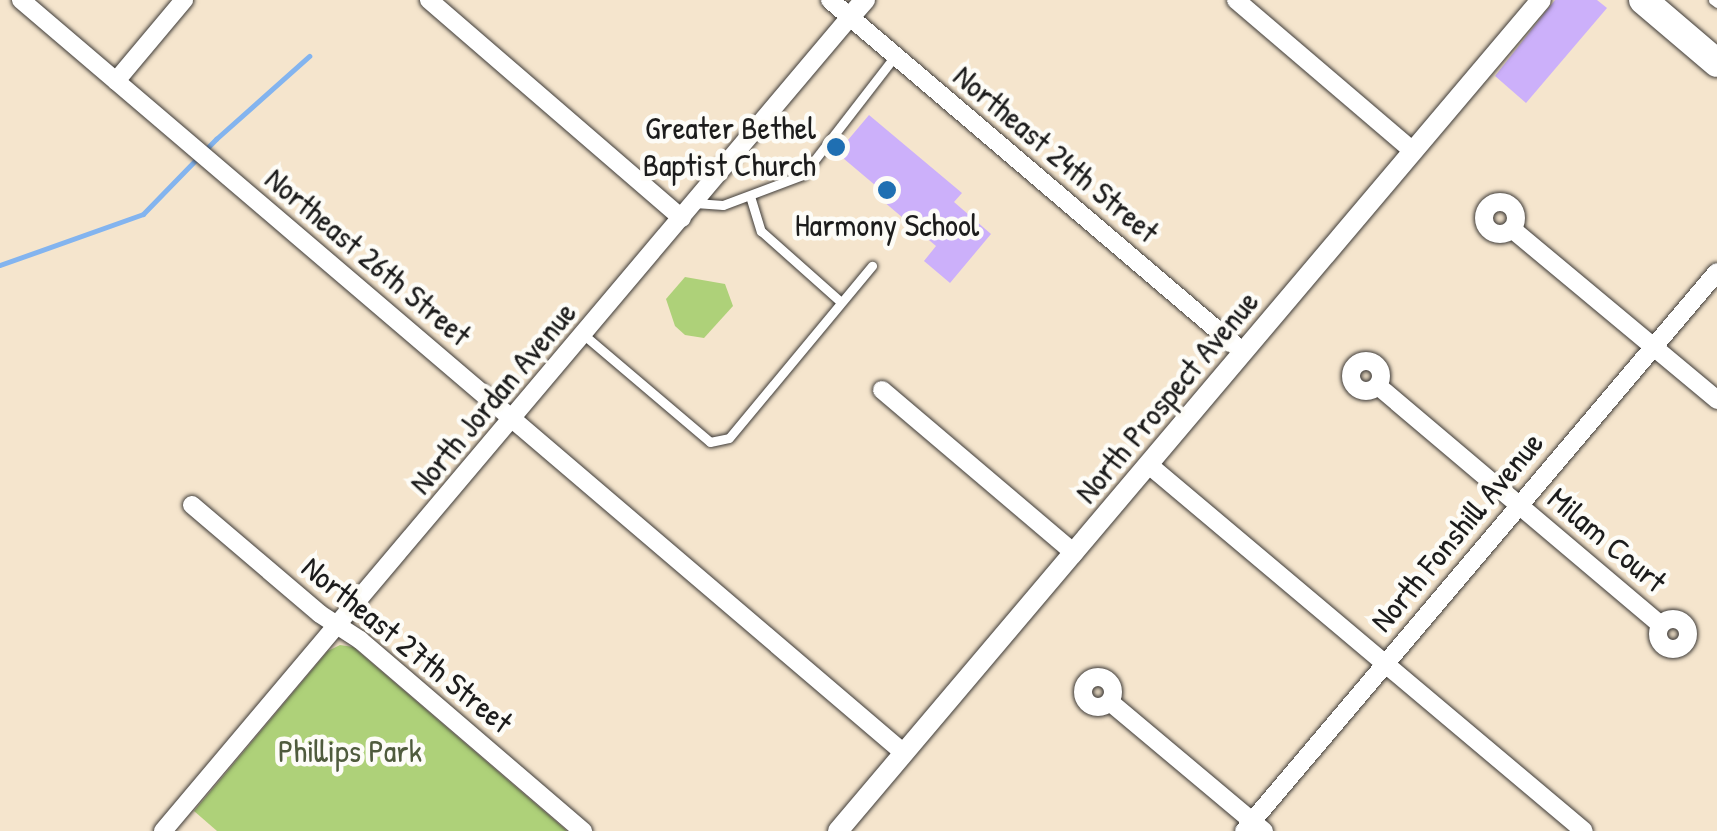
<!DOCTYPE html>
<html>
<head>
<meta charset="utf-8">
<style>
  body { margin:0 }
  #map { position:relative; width:1717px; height:831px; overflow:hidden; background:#f5e5cd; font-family:"Patrick Hand",sans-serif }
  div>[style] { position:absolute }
  .green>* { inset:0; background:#aed179 }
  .stream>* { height:5px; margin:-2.5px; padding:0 2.5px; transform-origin:2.5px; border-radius:2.5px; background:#83b4ef }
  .building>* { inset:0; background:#ccb0fa }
  .roads { filter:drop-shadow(0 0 2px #3d3a37) drop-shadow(0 0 2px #3d3a37) }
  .service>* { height:9px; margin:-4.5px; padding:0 4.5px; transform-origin:4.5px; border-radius:4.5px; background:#fff }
  .minor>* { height:18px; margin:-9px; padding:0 9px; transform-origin:9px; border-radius:9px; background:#fff }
  .minor>.ring { margin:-9px; padding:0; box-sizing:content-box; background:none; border:18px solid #fff; border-radius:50% }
  .tertiary>* { height:20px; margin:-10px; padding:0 10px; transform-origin:10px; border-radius:10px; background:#fff }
  .primary>* { height:28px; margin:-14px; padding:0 14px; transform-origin:14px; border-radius:14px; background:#fff }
  .dots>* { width:28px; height:28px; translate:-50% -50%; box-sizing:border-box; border:5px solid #fdfcf7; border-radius:50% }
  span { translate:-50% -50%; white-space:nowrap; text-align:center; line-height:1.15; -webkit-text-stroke:9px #fdfcf7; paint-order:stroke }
  .poi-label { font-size:32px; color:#1c1c1c }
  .right { translate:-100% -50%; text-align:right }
  .street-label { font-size:32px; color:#1c1c1c }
  .park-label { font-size:32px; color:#4f5b3d }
</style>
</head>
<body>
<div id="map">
  <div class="green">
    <i style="clip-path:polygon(685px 277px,725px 284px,733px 306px,704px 338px,685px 335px,675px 326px,666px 299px)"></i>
    <i style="clip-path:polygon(340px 645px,353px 647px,567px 831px,217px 831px,194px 811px,328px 651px)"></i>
  </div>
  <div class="stream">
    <i style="left:0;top:265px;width:152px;rotate:-19.6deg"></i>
    <i style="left:143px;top:214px;width:105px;rotate:-45.8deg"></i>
    <i style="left:216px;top:139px;width:125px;rotate:-41.7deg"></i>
  </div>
  <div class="building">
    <i style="clip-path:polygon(1555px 0,1597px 0,1607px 8px,1526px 103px,1495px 76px)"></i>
    <i style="clip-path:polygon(869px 115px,962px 193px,954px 202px,991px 234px,950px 283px,924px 261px,936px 246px,883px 201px,888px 196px,837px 153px)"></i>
  </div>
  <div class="roads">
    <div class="service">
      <i style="left:1713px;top:0;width:5px;rotate:37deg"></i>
      <i style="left:750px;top:196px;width:37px;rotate:73deg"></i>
      <i style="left:761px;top:231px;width:107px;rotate:41.6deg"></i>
      <i style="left:695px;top:203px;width:28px;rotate:4deg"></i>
      <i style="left:723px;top:205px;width:85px;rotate:-20.6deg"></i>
      <i style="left:803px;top:175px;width:150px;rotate:-52.3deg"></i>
      <i style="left:584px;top:335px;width:165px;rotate:40.3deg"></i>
      <i style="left:710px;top:442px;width:19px;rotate:-12deg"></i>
      <i style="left:729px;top:438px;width:224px;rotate:-50.3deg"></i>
    </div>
    <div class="minor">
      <i style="left:21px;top:0;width:1160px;rotate:40.46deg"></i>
      <i style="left:429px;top:0;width:334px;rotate:40.8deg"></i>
      <i style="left:830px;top:0;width:543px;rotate:40.44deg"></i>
      <i style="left:1236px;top:0;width:233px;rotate:40.5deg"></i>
      <i style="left:116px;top:81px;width:106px;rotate:-50deg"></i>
      <i class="ring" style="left:1484px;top:202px;width:14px;height:14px"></i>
      <i style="left:1512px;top:229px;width:267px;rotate:39.8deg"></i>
      <i class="ring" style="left:1351px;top:361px;width:12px;height:12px"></i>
      <i style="left:1378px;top:386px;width:370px;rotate:40.2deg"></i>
      <i style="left:882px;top:390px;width:252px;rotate:40.3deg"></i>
      <i style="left:1149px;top:465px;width:568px;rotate:40.08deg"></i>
      <i style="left:192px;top:505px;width:168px;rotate:40.4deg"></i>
      <i style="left:320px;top:614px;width:48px;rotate:33deg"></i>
      <i style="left:360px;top:640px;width:294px;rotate:40.6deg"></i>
      <i class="ring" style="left:1658px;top:619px;width:12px;height:12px"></i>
      <i class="ring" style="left:1083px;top:677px;width:12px;height:12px"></i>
      <i style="left:1110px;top:702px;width:201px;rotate:40deg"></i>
      <i style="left:163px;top:831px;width:1065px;rotate:-49.84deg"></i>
      <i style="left:1244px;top:831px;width:732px;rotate:-49.76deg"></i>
    </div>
    <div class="tertiary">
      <i style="left:850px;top:17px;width:23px;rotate:-49deg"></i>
      <i style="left:838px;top:831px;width:1088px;rotate:-49.77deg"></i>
    </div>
    <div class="primary">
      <i style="left:1643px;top:0;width:97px;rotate:40.4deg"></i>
    </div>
  </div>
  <div class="dots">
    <i style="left:836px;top:147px;background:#1f6fb2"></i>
    <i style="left:887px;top:190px;background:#1f6fb2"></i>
  </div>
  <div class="poi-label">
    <span class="right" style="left:816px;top:147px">Greater Bethel<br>Baptist Church</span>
    <span style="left:887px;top:225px">Harmony School</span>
  </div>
  <div class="street-label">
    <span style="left:1056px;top:154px;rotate:40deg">Northeast 24th Street</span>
    <span style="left:368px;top:257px;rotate:40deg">Northeast 26th Street</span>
    <span style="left:1167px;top:397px;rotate:-50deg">North Prospect Avenue</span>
    <span style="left:493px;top:398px;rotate:-50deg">North Jordan Avenue</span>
    <span style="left:1457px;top:532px;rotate:-50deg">North Fonshill Avenue</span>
    <span style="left:1607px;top:540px;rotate:40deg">Milam Court</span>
    <span style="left:407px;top:645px;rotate:39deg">Northeast 27th Street</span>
  </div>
  <div class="park-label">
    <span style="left:350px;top:751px">Phillips Park</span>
  </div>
</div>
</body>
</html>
